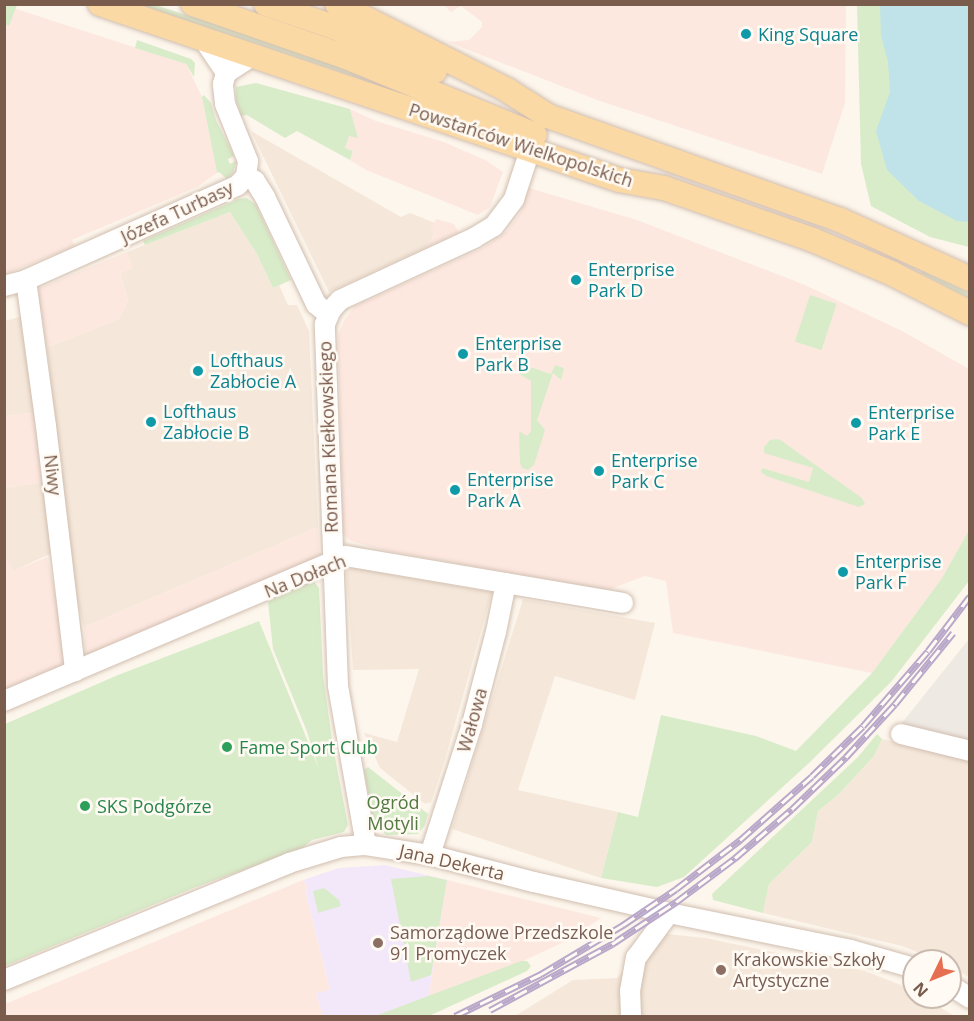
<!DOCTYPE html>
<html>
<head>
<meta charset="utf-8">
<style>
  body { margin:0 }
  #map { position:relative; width:974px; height:1021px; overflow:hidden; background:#fdf6ec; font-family:"Open Sans",sans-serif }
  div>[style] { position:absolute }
  .residential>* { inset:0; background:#f5e8da }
  .commercial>* { inset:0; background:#fde8e0 }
  .industrial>* { inset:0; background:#efe9e4 }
  .education>* { inset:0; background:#f3e8fa }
  .green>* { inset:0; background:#d8ecc9; transform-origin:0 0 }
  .water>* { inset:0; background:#bfe3e8 }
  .roads { filter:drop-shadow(0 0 2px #d1beb0) drop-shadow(0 0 2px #d1beb0) }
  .minor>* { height:20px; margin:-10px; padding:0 10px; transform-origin:10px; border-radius:10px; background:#fff }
  .major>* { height:24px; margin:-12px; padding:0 12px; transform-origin:12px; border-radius:12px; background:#fbd9a5 }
  .rail>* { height:7px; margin-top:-3.5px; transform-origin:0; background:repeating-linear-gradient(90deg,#fffaf3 0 14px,#b9a8c9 0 28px); box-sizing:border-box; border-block:2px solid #b9a8c9 }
  .dots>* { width:16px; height:16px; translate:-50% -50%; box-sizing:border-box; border:3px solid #fffaf3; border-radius:50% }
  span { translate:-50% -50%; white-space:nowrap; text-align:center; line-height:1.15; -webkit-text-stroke:5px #fffaf3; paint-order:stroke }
  .culture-label { font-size:18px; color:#0d838f }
  .left { translate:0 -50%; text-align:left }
  .street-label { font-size:18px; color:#7a5c4d }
  .leisure-label { font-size:18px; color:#27864d }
  .park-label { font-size:18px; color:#537a41 }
  .education-label { font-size:18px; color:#785e54 }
  .frame { position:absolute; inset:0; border:6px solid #7a5c4d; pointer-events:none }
  .north { position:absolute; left:902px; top:949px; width:60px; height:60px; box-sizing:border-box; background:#fffaf3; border:2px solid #cabbb1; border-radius:50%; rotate:227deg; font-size:16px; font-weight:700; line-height:24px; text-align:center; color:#7a5c4d }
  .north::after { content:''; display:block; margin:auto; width:21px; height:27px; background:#e76f51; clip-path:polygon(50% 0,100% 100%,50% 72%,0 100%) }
</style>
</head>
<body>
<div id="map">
  <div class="residential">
    <i style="clip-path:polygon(251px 131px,401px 217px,410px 213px,435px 223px,431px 229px,435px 232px,427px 247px,329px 292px)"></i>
    <i style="clip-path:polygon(230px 212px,257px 254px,273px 288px,279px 285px,288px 305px,297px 305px,309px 331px,318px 527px,84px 627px,75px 591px,47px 347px,119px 319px,128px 300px,120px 273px,132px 268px,127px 252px)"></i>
    <i style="clip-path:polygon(23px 316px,36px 412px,5px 416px,4px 321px)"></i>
    <i style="clip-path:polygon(48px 481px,52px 553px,13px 571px,8px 561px,5px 562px,5px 488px)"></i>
    <i style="clip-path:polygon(346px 567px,492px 592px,444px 763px,431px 802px,425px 804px,380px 768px,364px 733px,397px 742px,419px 669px,353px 670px)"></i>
    <i style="clip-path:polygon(523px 599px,655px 623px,635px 700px,555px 676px,518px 790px,618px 812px,601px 878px,452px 829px)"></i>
    <i style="clip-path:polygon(882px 739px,969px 760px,969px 977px,950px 966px,950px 961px,940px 961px,902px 946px,763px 913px,769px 884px,812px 842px,818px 811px,838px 795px,874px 756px)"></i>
    <i style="clip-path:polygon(658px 933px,705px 938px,865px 971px,906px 987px,914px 991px,914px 997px,924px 997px,954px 1016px,515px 1016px,573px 980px,617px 978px)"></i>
  </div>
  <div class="commercial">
    <i style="clip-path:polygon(4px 5px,186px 64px,202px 97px,217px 173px,197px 187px,72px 240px,75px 246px,5px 274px)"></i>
    <i style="clip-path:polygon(444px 5px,846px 5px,845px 103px,822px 174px,597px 100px,448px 42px,469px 40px,482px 27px,482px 22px,461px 6px,451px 12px)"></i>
    <i style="clip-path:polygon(350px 109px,376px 121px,444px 142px,487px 161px,503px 172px,490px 207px,478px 215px,366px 170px,350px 160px,353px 151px,345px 148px,349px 135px,355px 137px)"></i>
    <i style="clip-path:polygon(529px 188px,637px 220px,805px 285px,902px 331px,969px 369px,969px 530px,942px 578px,872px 673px,673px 633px,666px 581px,645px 576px,608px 590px,382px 550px,351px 541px,343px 535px,338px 335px,345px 319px,355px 306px,483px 248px,507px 231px,520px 213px)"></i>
    <i style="clip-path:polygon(436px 219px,454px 224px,459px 233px,427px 247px,435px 232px,431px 229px)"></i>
    <i style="clip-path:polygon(127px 252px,132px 268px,120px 273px,128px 300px,119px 319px,47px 347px,37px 289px)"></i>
    <i style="clip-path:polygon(36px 412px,48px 481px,5px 488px,5px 416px)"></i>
    <i style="clip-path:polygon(318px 527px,320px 561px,86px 658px,84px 627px)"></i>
    <i style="clip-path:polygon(47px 557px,61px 619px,67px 668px,5px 696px,5px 562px,8px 560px,13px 571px)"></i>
    <i style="clip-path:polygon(303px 880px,307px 886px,306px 894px,330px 991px,316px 994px,323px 1016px,5px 1016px,5px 1004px)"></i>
    <i style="clip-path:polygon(447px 880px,601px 918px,568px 940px,427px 1006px)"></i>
  </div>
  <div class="industrial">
    <i style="clip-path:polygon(969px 639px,969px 743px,901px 724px)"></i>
  </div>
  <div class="education">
    <i style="clip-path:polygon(385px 865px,447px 880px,427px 1006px,393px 1016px,323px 1016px,316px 993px,330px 990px,306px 894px,307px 886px,303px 880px,339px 868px)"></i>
  </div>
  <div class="green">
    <i style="clip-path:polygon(5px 4px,17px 5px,9px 26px,5px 24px)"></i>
    <i style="clip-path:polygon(141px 5px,155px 5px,302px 52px,401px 92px)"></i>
    <i style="clip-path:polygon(857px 5px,918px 5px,884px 155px,887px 170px,969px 208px,969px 247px,930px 237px,871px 206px,861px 164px)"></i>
    <i style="clip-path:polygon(137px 40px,191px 59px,195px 63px,194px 77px,186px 64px,135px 48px)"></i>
    <i style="clip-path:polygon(256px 83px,350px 109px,358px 138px,349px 136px,345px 148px,353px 151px,350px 160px,297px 131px,285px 138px,247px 115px,241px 116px,236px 99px,236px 87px)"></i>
    <i style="clip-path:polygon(204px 95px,211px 103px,216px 120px,234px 156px,228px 159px,230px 164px,236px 161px,233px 173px,227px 179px,219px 172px,217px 173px,202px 97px)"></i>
    <i style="clip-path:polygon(247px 198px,256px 205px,291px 280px,273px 288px,257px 254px,230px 212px,145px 245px,143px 241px,238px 199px)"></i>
    <i style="clip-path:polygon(922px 271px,969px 293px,969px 298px,921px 273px)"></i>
    <i style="left:810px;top:295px;width:28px;height:49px;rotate:18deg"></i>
    <i style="clip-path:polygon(522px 355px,526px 356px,524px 365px,551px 374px,555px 365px,564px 368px,561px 380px,553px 373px,537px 420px,545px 430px,534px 465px,528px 470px,522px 468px,520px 463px,519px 431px,527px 436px,531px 431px,531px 381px,519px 374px,519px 358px)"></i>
    <i style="clip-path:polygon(779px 439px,862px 498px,865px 504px,859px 507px,766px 476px,761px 472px,762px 468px,809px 482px,813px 468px,764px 453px,764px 447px,770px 440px)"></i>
    <i style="clip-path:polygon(969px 530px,969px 581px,891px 682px,809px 763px,684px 877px,657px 887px,601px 878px,618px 812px,638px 817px,661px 715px,756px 736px,796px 751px,872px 673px,942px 578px)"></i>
    <i style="clip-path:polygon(312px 579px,319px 588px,323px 675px,333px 747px,348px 825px,344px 832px,312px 840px,301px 849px,196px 887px,5px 966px,5px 724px,118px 675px,259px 621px,319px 769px,306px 729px,273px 649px,268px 602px,270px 596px)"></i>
    <i style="clip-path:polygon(877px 734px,882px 739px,874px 756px,838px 795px,818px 811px,812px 842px,769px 884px,763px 913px,713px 900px,712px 894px,858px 757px)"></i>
    <i style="clip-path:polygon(368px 767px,428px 814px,425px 825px,418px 834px,387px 835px,378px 830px,373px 820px,364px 770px)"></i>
    <i style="clip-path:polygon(428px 876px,447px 880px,431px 975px,411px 982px,391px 879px)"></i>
    <i style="clip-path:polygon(324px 888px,339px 900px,341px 906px,318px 913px,313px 891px)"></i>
    <i style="clip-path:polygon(521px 961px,527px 961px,531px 966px,527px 971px,429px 1016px,375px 1016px)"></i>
  </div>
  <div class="water">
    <i style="clip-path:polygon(880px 5px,969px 5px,969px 222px,957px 221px,919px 201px,887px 170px,876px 131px,890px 92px,888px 62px,881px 35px)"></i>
  </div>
  <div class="roads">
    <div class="minor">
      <i style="left:204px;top:40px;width:40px;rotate:56deg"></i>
      <i style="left:246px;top:176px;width:10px;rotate:29deg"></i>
      <i style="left:255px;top:181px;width:19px;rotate:58deg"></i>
      <i style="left:265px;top:197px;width:119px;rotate:64.5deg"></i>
      <i style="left:316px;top:304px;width:16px;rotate:40deg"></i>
      <i style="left:26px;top:280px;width:147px;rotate:82.2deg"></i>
      <i style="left:46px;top:426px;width:247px;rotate:83.2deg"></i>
      <i style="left:4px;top:286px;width:23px;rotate:-15deg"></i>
      <i style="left:26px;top:280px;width:232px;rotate:-24.1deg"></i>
      <i style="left:238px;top:185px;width:12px;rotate:-48deg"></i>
      <i style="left:246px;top:176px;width:15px;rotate:-82deg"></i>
      <i style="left:248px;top:161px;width:61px;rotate:-112deg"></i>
      <i style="left:225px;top:104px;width:20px;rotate:-96deg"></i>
      <i style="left:223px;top:84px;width:11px;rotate:-75deg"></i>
      <i style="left:226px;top:73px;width:31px;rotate:-33deg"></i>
      <i style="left:4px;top:701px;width:371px;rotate:-23deg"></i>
      <i style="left:346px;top:556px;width:281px;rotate:9.6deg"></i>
      <i style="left:901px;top:734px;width:71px;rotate:13.8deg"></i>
      <i style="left:366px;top:845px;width:161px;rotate:-100deg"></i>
      <i style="left:338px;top:686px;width:362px;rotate:-92.1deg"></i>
      <i style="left:325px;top:324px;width:15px;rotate:-67deg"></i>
      <i style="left:331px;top:310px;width:13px;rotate:-48deg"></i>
      <i style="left:340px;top:300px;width:148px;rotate:-24.8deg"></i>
      <i style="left:474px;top:238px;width:23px;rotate:-31deg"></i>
      <i style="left:494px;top:226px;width:34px;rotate:-53deg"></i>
      <i style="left:514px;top:199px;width:52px;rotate:-71.9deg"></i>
      <i style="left:430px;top:855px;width:138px;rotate:-72.2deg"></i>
      <i style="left:472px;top:724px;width:95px;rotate:-75.4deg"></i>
      <i style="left:496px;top:632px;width:50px;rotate:-78.5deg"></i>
      <i style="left:4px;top:980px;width:308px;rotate:-22.3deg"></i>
      <i style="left:289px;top:863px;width:54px;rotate:-17.1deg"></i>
      <i style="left:341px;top:847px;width:25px;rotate:-5deg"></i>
      <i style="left:366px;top:845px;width:65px;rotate:8.9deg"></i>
      <i style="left:430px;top:855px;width:107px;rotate:14.6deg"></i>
      <i style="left:534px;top:882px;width:139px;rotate:12.9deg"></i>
      <i style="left:669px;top:913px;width:186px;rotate:11.5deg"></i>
      <i style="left:851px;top:950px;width:66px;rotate:15.9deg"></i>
      <i style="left:950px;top:985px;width:24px;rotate:33deg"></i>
      <i style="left:631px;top:1016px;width:25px;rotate:-92deg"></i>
      <i style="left:630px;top:991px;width:34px;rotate:-80deg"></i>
      <i style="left:636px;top:958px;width:56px;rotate:-53.7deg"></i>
    </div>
    <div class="major">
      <i style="left:100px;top:4px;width:548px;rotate:18.73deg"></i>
      <i style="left:619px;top:180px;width:46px;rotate:10.1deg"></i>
      <i style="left:664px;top:188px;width:158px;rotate:19.2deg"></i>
      <i style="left:813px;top:240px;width:85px;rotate:22.9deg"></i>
      <i style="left:891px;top:273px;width:89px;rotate:26.9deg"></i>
      <i style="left:193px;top:4px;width:162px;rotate:19.1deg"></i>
      <i style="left:346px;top:57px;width:204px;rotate:22.4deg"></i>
      <i style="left:266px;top:4px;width:72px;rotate:18.7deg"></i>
      <i style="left:334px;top:27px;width:110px;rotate:23.5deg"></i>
      <i style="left:337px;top:4px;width:191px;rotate:26.8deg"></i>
      <i style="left:507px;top:90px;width:49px;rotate:32.4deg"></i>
      <i style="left:548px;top:116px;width:310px;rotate:19.6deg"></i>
      <i style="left:840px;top:220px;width:143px;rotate:24.4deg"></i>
    </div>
  </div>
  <div class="rail">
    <i style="left:490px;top:1010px;width:139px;rotate:-28.4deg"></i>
    <i style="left:612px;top:944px;width:77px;rotate:-33.3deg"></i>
    <i style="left:676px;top:902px;width:74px;rotate:-36.7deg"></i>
    <i style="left:735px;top:858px;width:75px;rotate:-40.7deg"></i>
    <i style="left:792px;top:809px;width:75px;rotate:-43.9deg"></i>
    <i style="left:846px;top:757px;width:72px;rotate:-47.2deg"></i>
    <i style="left:895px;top:704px;width:92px;rotate:-50.8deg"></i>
    <i style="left:455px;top:1016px;width:96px;rotate:-26deg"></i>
    <i style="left:541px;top:974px;width:96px;rotate:-30.9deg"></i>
    <i style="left:623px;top:925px;width:64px;rotate:-34.2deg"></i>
    <i style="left:676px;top:889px;width:81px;rotate:-37.4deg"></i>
    <i style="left:740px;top:840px;width:96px;rotate:-41.6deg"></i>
    <i style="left:812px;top:776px;width:71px;rotate:-44.4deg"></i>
    <i style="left:863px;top:726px;width:99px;rotate:-49.1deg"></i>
    <i style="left:928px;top:651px;width:69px;rotate:-52.6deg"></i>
  </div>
  <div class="dots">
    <i style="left:746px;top:34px;background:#0f9aa8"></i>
    <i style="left:576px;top:280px;background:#0f9aa8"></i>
    <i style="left:463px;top:354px;background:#0f9aa8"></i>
    <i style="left:198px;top:371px;background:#0f9aa8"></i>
    <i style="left:151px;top:422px;background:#0f9aa8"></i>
    <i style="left:856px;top:423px;background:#0f9aa8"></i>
    <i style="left:599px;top:471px;background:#0f9aa8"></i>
    <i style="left:455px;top:490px;background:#0f9aa8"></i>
    <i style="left:843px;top:572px;background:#0f9aa8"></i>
    <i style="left:227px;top:747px;background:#2e9e5b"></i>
    <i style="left:85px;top:806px;background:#2e9e5b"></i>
    <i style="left:378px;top:943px;background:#8d6e63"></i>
    <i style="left:721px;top:970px;background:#8d6e63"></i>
  </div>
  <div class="culture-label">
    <span class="left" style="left:758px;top:34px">King Square</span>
    <span class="left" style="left:588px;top:280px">Enterprise<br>Park D</span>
    <span class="left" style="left:475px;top:354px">Enterprise<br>Park B</span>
    <span class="left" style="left:210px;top:371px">Lofthaus<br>Zabłocie A</span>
    <span class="left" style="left:163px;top:422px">Lofthaus<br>Zabłocie B</span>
    <span class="left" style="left:868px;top:423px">Enterprise<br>Park E</span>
    <span class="left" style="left:611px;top:471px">Enterprise<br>Park C</span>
    <span class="left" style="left:467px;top:490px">Enterprise<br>Park A</span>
    <span class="left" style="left:855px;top:572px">Enterprise<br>Park F</span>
  </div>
  <div class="street-label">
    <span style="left:521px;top:145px;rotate:18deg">Powstańców Wielkopolskich</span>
    <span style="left:177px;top:212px;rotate:-25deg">Józefa Turbasy</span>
    <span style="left:328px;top:437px;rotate:-92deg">Romana Kiełkowskiego</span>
    <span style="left:53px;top:475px;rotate:83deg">Niwy</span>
    <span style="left:305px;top:576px;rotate:-22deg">Na Dołach</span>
    <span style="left:472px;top:720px;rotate:-74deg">Wałowa</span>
    <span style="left:452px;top:862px;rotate:13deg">Jana Dekerta</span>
  </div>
  <div class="leisure-label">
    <span class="left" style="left:239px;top:747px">Fame Sport Club</span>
    <span class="left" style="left:97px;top:806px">SKS Podgórze</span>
  </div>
  <div class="park-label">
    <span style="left:393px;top:813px">Ogród<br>Motyli</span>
  </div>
  <div class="education-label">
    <span class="left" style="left:390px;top:943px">Samorządowe Przedszkole<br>91 Promyczek</span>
    <span class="left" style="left:733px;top:970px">Krakowskie Szkoły<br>Artystyczne</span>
  </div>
  <div class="frame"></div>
  <div class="north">N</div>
</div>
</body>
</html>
